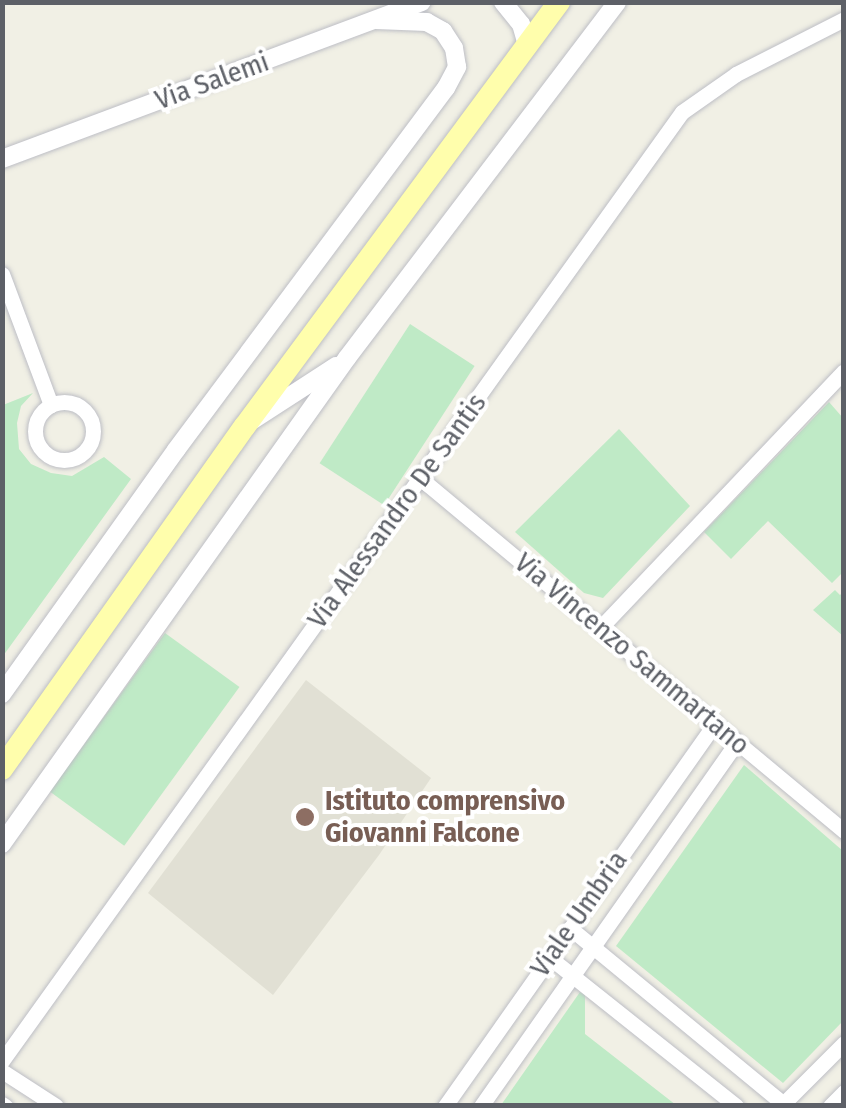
<!DOCTYPE html>
<html>
<head>
<meta charset="utf-8">
<style>
  body { margin:0 }
  #map { position:relative; width:846px; height:1108px; overflow:hidden; background:#f1f0e5; font-family:"Fira Sans Condensed",sans-serif }
  div>[style] { position:absolute }
  .education>* { inset:0; background:#e1e0d4 }
  .green>* { inset:0; background:#bfeac6; transform-origin:0 0 }
  .roads { filter:drop-shadow(0 0 2px #bdbec5) drop-shadow(0 0 2px #bdbec5) }
  .minor>* { height:15px; margin:-7.5px; padding:0 7.5px; transform-origin:7.5px; border-radius:7.5px; background:#fff }
  .minor>.ring { margin:-7.5px; padding:0; box-sizing:content-box; background:none; border:15px solid #fff; border-radius:50% }
  .tertiary>* { height:18px; margin:-9px; padding:0 9px; transform-origin:9px; border-radius:9px; background:#fff }
  .primary>* { height:22px; margin:-11px; padding:0 11px; transform-origin:11px; border-radius:11px; background:#fffeac }
  .dots>* { width:28px; height:28px; translate:-50% -50%; box-sizing:border-box; border:5px solid #fff; border-radius:50% }
  span { translate:-50% -50%; white-space:nowrap; text-align:center; line-height:1.15; -webkit-text-stroke:8px #fff; paint-order:stroke }
  .street-label { font-size:28px; color:#5d6067 }
  .education-label { font-size:28px; color:#785e54; font-weight:700 }
  .left { translate:0 -50%; text-align:left }
  .frame { position:absolute; inset:0; border:5px solid #5d6067; pointer-events:none }
</style>
</head>
<body>
<div id="map">
  <div class="education">
    <i style="clip-path:polygon(306px 680px,431px 778px,379px 855px,273px 995px,148px 893px)"></i>
  </div>
  <div class="green">
    <i style="left:410px;top:324px;width:77px;height:166px;rotate:33deg"></i>
    <i style="clip-path:polygon(33px 393px,21px 406px,17px 423px,19px 449px,31px 464px,51px 473px,72px 476px,104px 457px,131px 479px,3px 656px,3px 405px)"></i>
    <i style="clip-path:polygon(829px 402px,843px 418px,843px 572px,832px 583px,768px 521px,731px 559px,704px 532px)"></i>
    <i style="clip-path:polygon(619px 429px,690px 506px,603px 598px,584px 593px,515px 532px)"></i>
    <i style="clip-path:polygon(835px 590px,840px 595px,843px 592px,843px 636px,813px 610px)"></i>
    <i style="left:165px;top:633px;width:92px;height:196px;rotate:36deg"></i>
    <i style="clip-path:polygon(744px 765px,843px 851px,843px 1021px,783px 1083px,616px 946px)"></i>
    <i style="clip-path:polygon(580px 992px,585px 995px,585px 1034px,676px 1105px,501px 1105px)"></i>
  </div>
  <div class="roads">
    <div class="minor">
      <i style="left:2px;top:274px;width:140px;rotate:69.5deg"></i>
      <i class="ring" style="left:35px;top:402px;width:43px;height:43px"></i>
      <i style="left:420px;top:478px;width:552px;rotate:39.78deg"></i>
      <i style="left:600px;top:628px;width:354px;rotate:-46.5deg"></i>
      <i style="left:570px;top:928px;width:280px;rotate:39.5deg"></i>
      <i style="left:549px;top:957px;width:239px;rotate:38.5deg"></i>
      <i style="left:2px;top:1061px;width:1167px;rotate:-54.38deg"></i>
      <i style="left:682px;top:112px;width:66px;rotate:-35.1deg"></i>
      <i style="left:736px;top:74px;width:121px;rotate:-27deg"></i>
      <i style="left:2px;top:1071px;width:64px;rotate:32.9deg"></i>
      <i style="left:2px;top:1104px;width:4px;rotate:34deg"></i>
      <i style="left:445px;top:1106px;width:469px;rotate:-54.8deg"></i>
      <i style="left:481px;top:1106px;width:445px;rotate:-54.9deg"></i>
      <i style="left:781px;top:1106px;width:89px;rotate:-45deg"></i>
      <i style="left:830px;top:1106px;width:20px;rotate:-45deg"></i>
    </div>
    <div class="tertiary">
      <i style="left:503px;top:2px;width:28px;rotate:51deg"></i>
      <i style="left:521px;top:24px;width:22px;rotate:74deg"></i>
      <i style="left:2px;top:159px;width:448px;rotate:-20.5deg"></i>
      <i style="left:253px;top:420px;width:99px;rotate:-33deg"></i>
      <i style="left:2px;top:694px;width:300px;rotate:-54.5deg"></i>
      <i style="left:176px;top:450px;width:452px;rotate:-53.3deg"></i>
      <i style="left:446px;top:88px;width:24px;rotate:-62deg"></i>
      <i style="left:457px;top:67px;width:19px;rotate:-99deg"></i>
      <i style="left:454px;top:48px;width:20px;rotate:-123deg"></i>
      <i style="left:443px;top:31px;width:18px;rotate:-151deg"></i>
      <i style="left:427px;top:22px;width:51px;rotate:-177.8deg"></i>
      <i style="left:2px;top:844px;width:596px;rotate:-54.63deg"></i>
      <i style="left:347px;top:358px;width:447px;rotate:-52.8deg"></i>
    </div>
    <div class="primary">
      <i style="left:2px;top:769px;width:420px;rotate:-54.7deg"></i>
      <i style="left:245px;top:426px;width:528px;rotate:-53.48deg"></i>
    </div>
  </div>
  <div class="dots">
    <i style="left:305px;top:817px;background:#8d6e63"></i>
  </div>
  <div class="street-label">
    <span style="left:212px;top:81px;rotate:-20deg">Via Salemi</span>
    <span style="left:397px;top:511px;rotate:-54deg">Via Alessandro De Santis</span>
    <span style="left:632px;top:654px;rotate:40deg">Via Vincenzo Sammartano</span>
    <span style="left:579px;top:914px;rotate:-55deg">Viale Umbria</span>
  </div>
  <div class="education-label">
    <span class="left" style="left:325px;top:817px">Istituto comprensivo<br>Giovanni Falcone</span>
  </div>
  <div class="frame"></div>
</div>
</body>
</html>
